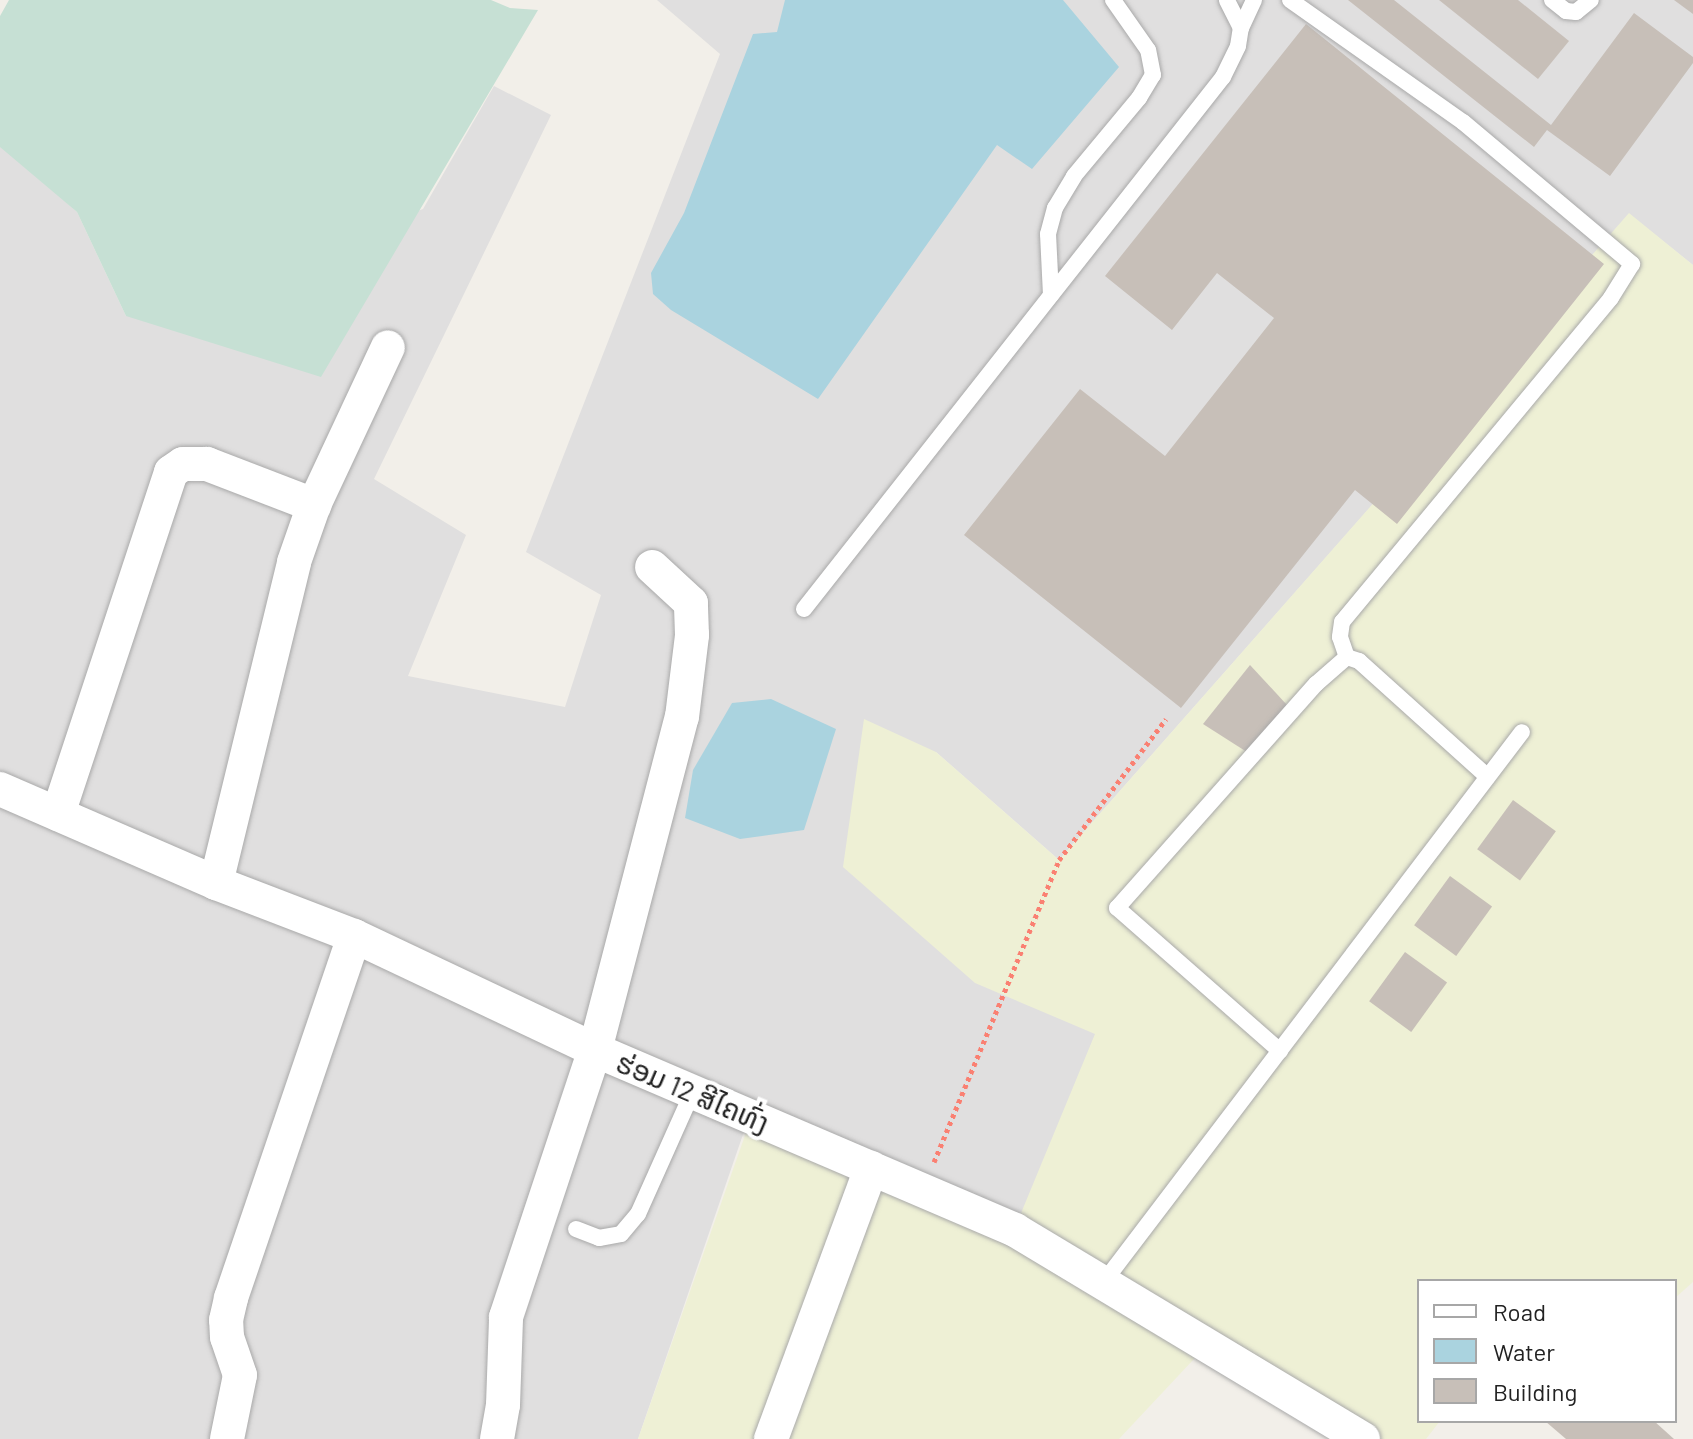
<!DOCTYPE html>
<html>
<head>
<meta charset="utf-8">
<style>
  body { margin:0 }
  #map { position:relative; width:1693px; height:1439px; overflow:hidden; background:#f2efe9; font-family:Barlow,"Noto Sans Lao",sans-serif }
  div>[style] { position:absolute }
  .residential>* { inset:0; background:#e0dfdf }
  .farmland>* { inset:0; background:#eef0d5 }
  .wetland>* { inset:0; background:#c6e0d4 }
  .water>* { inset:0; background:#aad3df }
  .building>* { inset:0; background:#c7bfb8; transform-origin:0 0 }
  .path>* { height:5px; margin-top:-2.5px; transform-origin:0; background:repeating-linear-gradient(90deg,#fa8072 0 4px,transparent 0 8px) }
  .roads { filter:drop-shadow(0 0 2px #a9a9a9) drop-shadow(0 0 2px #a9a9a9) }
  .lane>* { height:16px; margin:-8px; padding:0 8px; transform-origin:8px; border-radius:8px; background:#fff }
  .street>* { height:34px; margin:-17px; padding:0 17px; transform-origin:17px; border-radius:17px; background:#fff }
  span { translate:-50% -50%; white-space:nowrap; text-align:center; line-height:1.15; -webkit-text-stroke:8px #fff; paint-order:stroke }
  .street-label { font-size:28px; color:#222 }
  .legend { position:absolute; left:1417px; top:1279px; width:260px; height:144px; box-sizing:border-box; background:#fff; border:2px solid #a7a7a7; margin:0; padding:10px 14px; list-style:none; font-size:24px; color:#222 }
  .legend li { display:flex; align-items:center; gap:16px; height:40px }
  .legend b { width:40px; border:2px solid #a7a7a7 }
</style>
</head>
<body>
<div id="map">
  <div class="residential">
    <i style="clip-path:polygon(657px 0,1693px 0,1693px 265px,1629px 214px,1059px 860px,936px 752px,975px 982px,1096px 1033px,1015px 1230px,749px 1117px,638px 1439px,0 1439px,0 142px,77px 212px,126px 316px,423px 209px,494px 86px,551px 115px,374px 479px,466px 535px,408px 676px,565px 707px,601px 595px,526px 552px,720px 54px)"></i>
  </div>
  <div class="farmland">
    <i style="clip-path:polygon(1629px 213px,1693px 265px,1693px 1282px,1675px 1298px,1675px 1281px,1419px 1281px,1419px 1421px,1440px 1421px,1426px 1439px,1363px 1439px,1208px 1344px,1119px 1439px,638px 1439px,748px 1127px,1014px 1230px,1095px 1034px,975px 983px,843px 867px,864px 719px,936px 752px,1059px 860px)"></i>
  </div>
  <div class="wetland">
    <i style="clip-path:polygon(9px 0,491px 0,510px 8px,538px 10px,321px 377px,126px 316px,77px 212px,0 147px,0 16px)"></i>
  </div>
  <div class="water">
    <i style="clip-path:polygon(785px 0,1063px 0,1119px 67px,1032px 169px,997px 145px,818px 399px,671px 310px,653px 294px,651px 273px,684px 213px,753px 34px,777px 32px)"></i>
    <i style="clip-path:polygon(771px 699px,836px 729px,804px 830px,740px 839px,685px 818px,693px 770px,732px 703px)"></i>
  </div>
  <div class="building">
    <i style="clip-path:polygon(1348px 0,1394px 0,1551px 125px,1634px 13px,1693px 57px,1693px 63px,1610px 176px,1547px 130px,1534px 147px)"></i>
    <i style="clip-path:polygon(1439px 0,1518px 0,1569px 41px,1538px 79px)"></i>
    <i style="clip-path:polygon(1674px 0,1693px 0,1693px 14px)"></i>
    <i style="clip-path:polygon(1306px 24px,1604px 264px,1397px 524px,1355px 490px,1181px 708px,964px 535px,1080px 389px,1165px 456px,1274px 318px,1217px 273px,1172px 330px,1105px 276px)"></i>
    <i style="clip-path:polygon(1250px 665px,1287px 705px,1250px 754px,1203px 724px)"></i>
    <i style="left:1513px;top:800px;width:53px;height:61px;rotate:36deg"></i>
    <i style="left:1450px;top:876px;width:52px;height:61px;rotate:36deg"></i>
    <i style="left:1405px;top:952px;width:52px;height:61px;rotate:36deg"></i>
    <i style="clip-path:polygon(1545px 1421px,1654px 1421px,1674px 1439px,1566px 1439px)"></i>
  </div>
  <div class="path">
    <i style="left:934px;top:1162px;width:327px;rotate:-67.5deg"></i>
    <i style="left:1059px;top:860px;width:177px;rotate:-52.8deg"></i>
  </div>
  <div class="roads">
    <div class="lane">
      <i style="left:1290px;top:0;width:212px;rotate:35.2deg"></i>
      <i style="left:1463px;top:122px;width:221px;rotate:40deg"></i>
      <i style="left:1632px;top:264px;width:40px;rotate:122deg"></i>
      <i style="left:1611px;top:298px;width:421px;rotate:129.7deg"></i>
      <i style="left:1342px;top:622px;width:15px;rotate:98deg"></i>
      <i style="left:1340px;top:637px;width:21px;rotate:71deg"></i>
      <i style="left:1552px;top:0;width:18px;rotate:38deg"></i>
      <i style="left:1566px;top:11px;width:10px;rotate:6deg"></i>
      <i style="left:1576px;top:12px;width:19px;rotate:-39deg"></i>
      <i style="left:1241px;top:28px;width:31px;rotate:-65deg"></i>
      <i style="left:1051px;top:295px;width:61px;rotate:-92.8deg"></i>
      <i style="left:1048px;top:234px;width:27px;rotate:-75deg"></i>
      <i style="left:1055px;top:208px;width:37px;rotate:-59deg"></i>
      <i style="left:1074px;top:176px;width:102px;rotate:-50.2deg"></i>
      <i style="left:1139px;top:98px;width:27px;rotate:-59deg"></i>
      <i style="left:1153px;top:75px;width:25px;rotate:-101deg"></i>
      <i style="left:1148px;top:50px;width:61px;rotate:-125deg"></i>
      <i style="left:804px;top:609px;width:677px;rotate:-51.78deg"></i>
      <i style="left:1223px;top:77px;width:34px;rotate:-64deg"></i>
      <i style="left:1238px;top:46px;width:18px;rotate:-81deg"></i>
      <i style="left:1241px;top:28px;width:31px;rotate:-117deg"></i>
      <i style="left:1280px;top:1051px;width:217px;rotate:-138.7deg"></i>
      <i style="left:1117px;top:908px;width:300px;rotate:-48.4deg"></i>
      <i style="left:1316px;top:684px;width:41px;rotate:-41.1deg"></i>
      <i style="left:1347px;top:657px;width:13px;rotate:18deg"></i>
      <i style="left:1359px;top:661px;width:173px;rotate:42deg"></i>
      <i style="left:576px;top:1229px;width:25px;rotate:21deg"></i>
      <i style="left:599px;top:1238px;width:22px;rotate:-10deg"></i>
      <i style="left:621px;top:1234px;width:26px;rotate:-50deg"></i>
      <i style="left:638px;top:1214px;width:133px;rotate:-65.9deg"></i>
      <i style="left:1103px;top:1283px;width:692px;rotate:-52.75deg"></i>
    </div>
    <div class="street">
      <i style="left:0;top:789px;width:236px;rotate:23.5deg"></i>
      <i style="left:216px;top:883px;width:148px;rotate:21deg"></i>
      <i style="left:354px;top:936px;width:267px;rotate:25.3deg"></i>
      <i style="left:595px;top:1050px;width:457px;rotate:23.2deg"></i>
      <i style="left:1015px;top:1230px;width:406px;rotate:31deg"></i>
      <i style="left:58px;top:814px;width:360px;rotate:-71.7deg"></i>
      <i style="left:171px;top:472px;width:14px;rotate:-34deg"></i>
      <i style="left:183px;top:464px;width:24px"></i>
      <i style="left:207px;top:464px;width:115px;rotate:21deg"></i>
      <i style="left:216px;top:883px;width:330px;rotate:-76.3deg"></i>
      <i style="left:294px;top:562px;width:60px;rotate:-70.7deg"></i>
      <i style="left:314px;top:505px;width:174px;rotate:-64.9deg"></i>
      <i style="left:227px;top:1439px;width:65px;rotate:-78.5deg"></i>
      <i style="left:240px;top:1375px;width:40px;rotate:-108.9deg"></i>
      <i style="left:227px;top:1337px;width:17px;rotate:-93deg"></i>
      <i style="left:226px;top:1320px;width:23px;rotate:-77deg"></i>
      <i style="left:231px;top:1298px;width:382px;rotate:-71.2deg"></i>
      <i style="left:497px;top:1439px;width:35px;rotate:-80deg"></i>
      <i style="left:503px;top:1405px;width:88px;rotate:-88deg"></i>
      <i style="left:506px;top:1317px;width:281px;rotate:-71.6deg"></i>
      <i style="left:595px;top:1050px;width:344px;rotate:-75.4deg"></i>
      <i style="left:682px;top:717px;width:83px;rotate:-83deg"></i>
      <i style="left:692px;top:635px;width:32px;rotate:-92deg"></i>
      <i style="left:691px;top:603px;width:53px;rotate:-137.3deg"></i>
      <i style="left:771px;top:1439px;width:289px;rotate:-69.7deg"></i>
    </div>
  </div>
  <div class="street-label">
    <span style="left:693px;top:1092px;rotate:23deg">ຮ່ອມ 12 ສີໄຄທົ່ງ</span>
  </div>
  <ul class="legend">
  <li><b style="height:10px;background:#fff"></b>Road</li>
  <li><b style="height:22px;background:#aad3df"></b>Water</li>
  <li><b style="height:22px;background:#c7bfb8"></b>Building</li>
  </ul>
</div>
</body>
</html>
